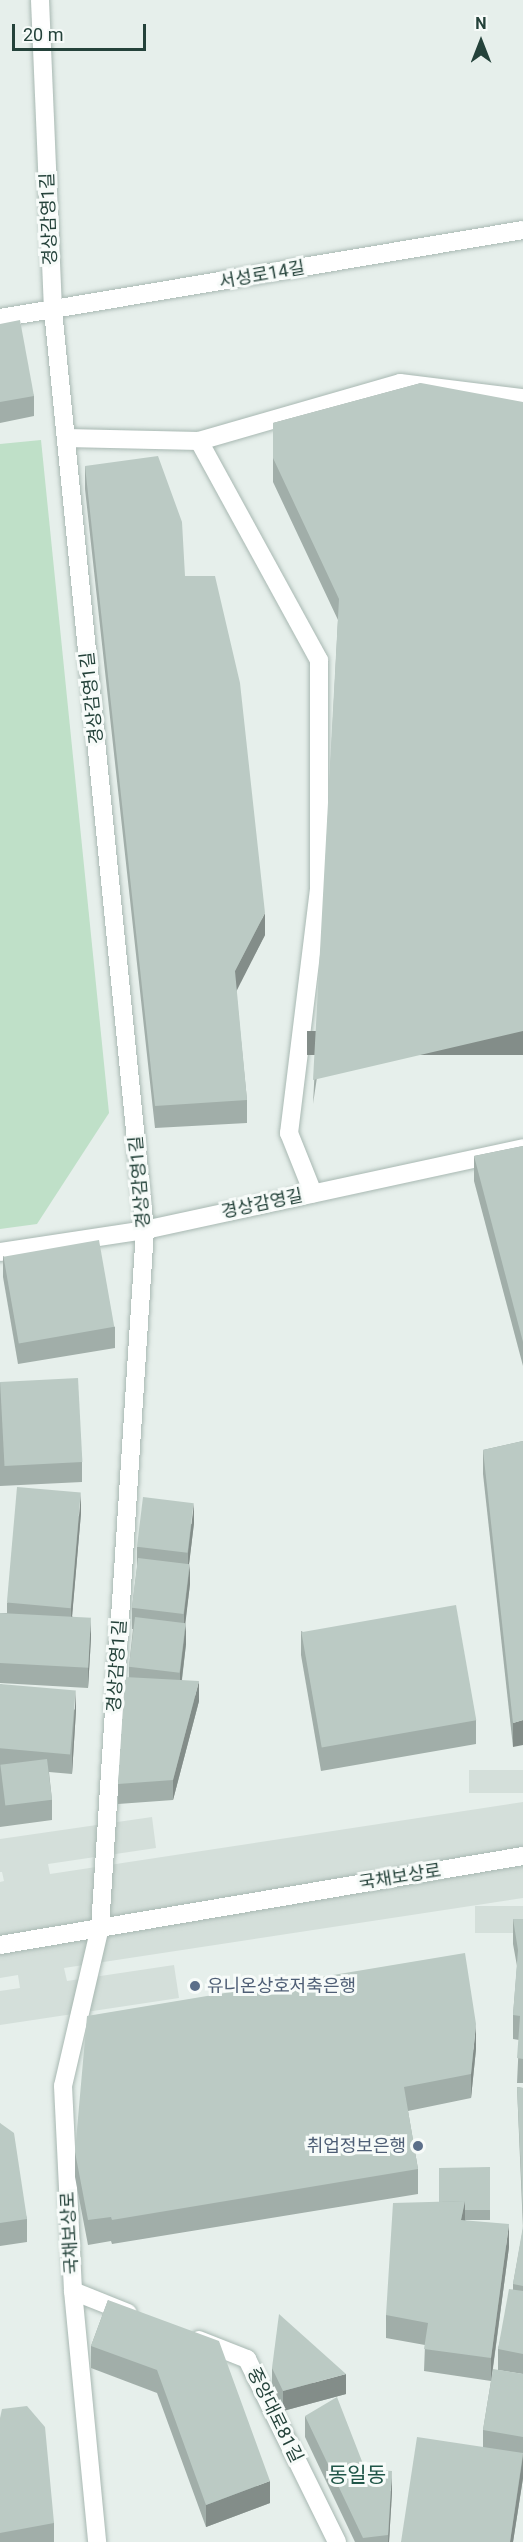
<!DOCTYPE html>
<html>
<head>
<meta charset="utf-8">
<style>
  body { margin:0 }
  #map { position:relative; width:523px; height:2542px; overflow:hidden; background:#e6efeb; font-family:Roboto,"Noto Sans KR",sans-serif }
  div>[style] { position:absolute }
  .built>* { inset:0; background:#d4dfda; transform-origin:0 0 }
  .green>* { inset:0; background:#bfe0c8 }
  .roads { filter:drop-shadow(0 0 2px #a8b8b2) drop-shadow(0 0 2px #a8b8b2) }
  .service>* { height:18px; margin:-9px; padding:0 9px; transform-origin:9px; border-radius:9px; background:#fff }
  .minor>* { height:18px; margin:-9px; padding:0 9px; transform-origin:9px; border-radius:9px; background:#fff }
  .tertiary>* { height:18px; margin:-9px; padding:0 9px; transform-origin:9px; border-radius:9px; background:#fff }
  .secondary>* { height:18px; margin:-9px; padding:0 9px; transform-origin:9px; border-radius:9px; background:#fff }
  .wall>* { inset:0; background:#a1aea9 }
  .shaded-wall>* { inset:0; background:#838d89; transform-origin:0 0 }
  .building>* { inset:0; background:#bbcac4; transform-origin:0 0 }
  .dots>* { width:16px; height:16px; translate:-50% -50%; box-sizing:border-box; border:3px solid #f7fbf9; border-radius:50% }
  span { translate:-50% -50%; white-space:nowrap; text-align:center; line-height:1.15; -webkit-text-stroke:6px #f7fbf9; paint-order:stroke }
  .street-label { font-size:18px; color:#24423a }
  .service-label { font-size:18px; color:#4e5e75 }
  .left { translate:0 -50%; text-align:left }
  .right { translate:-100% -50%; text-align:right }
  .quarter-label { font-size:21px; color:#1f5548 }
  .north { position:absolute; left:451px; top:12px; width:60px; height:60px; -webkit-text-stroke:4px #f7fbf9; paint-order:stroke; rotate:0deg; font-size:16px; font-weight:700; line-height:24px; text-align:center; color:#24423a }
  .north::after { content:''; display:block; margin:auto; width:21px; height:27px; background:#24423a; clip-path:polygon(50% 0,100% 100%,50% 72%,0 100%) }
  .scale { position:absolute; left:12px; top:24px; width:134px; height:27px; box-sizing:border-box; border:3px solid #24423a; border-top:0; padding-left:8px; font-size:18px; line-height:21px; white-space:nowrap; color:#24423a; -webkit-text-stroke:4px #f7fbf9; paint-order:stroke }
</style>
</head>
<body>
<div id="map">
  <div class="built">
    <i style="left:523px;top:1770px;width:23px;height:54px;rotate:90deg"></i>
    <i style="clip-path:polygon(523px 1802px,523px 1898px,64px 1968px,67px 1981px,174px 1965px,179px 1998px,0 2025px,0 1991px,20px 1988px,18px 1975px,0 1978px,0 1882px,4px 1881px,2px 1872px,0 1872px,0 1839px,152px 1817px,156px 1848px,48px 1864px,50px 1874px)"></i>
    <i style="left:523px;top:1906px;width:27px;height:48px;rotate:90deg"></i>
  </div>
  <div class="green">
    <i style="clip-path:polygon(41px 440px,109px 1113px,37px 1224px,0 1229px,0 444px)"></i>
  </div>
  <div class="roads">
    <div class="service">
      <i style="left:73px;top:2291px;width:59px;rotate:21.8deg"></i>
      <i style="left:199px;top:2340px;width:52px;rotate:21.6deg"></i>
      <i style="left:247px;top:2359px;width:204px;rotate:63.8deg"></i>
    </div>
    <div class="minor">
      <i style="left:40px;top:0;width:310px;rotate:87.6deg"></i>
      <i style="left:53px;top:310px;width:925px;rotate:84.29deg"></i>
      <i style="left:145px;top:1230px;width:698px;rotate:93.69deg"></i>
      <i style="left:100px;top:1927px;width:163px;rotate:103.1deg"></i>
      <i style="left:63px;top:2086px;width:205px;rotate:87.2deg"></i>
      <i style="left:73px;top:2291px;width:252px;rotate:84.5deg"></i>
      <i style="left:0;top:318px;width:530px;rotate:-9.55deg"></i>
      <i style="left:66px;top:438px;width:133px;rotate:1.3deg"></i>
      <i style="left:199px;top:441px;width:209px;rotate:-16.1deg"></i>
      <i style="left:400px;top:383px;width:124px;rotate:7deg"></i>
      <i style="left:199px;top:441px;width:250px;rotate:61.3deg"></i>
      <i style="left:319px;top:660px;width:229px;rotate:90deg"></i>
      <i style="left:319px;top:889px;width:246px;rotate:97deg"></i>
      <i style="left:289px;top:1133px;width:65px;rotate:68.2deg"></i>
    </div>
    <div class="tertiary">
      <i style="left:0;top:1252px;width:147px;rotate:-8.6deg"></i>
      <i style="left:145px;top:1230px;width:387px;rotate:-12.2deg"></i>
    </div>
    <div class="secondary">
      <i style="left:0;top:1945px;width:531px;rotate:-9.66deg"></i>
    </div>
  </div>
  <div class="wall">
    <i style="clip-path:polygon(0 324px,34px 396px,34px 416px,0 423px)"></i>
    <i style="clip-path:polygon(421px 383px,313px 1104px,338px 620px,273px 482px,273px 423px)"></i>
    <i style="clip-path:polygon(85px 466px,185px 576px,265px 935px,236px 990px,247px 1100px,247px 1123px,155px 1128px,85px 489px)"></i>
    <i style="clip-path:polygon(523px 1146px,523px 1366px,474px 1181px,474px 1156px)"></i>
    <i style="clip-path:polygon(3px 1256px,115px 1327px,115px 1348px,18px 1364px,3px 1277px)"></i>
    <i style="clip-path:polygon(0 1382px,82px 1462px,82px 1482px,0 1486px)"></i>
    <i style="clip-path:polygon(523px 1441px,513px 1747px,483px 1474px,483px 1450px)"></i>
    <i style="clip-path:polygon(81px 1513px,72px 1616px,91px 1638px,88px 1688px,0 1683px,0 1613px,7px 1613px,7px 1603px)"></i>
    <i style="clip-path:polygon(194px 1523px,189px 1564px,190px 1584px,185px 1623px,186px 1644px,182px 1680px,199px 1701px,173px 1800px,118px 1804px,118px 1784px,129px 1677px,129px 1667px,133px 1629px,132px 1629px,132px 1608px,137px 1568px,137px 1547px)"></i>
    <i style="clip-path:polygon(301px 1631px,476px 1720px,476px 1744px,321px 1771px,301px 1655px)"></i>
    <i style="clip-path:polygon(0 1684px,76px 1710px,72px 1774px,49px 1772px,52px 1800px,52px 1820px,0 1827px)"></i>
    <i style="clip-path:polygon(513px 1919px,523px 1919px,523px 2083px,517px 2083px,519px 2040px,513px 2039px,513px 2015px,517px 1966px,513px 1944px)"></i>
    <i style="clip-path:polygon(476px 2049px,471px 2098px,408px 2111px,418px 2169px,418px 2194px,112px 2244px,111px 2241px,88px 2245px,75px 2177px,75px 2152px)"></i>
    <i style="clip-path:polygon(517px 2087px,523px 2088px,523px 2374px,498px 2370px,498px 2349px,513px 2289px,513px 2284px,523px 2229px)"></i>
    <i style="clip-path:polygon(0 2123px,27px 2219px,27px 2242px,0 2246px)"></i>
    <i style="clip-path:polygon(490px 2167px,490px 2220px,465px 2220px,509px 2247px,492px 2376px,523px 2374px,523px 2478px,513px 2542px,401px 2542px,483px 2447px,483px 2430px,491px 2381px,424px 2371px,425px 2345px,386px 2338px,386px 2315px,439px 2202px)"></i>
    <i style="clip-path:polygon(108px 2300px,270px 2503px,206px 2527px,157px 2393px,91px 2368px,91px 2346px)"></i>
    <i style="clip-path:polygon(272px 2368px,346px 2394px,283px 2411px,272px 2389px)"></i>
    <i style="clip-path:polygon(305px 2416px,392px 2492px,389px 2542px,355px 2542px,305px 2437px)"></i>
    <i style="clip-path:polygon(0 2418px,54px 2523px,54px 2542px,0 2542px)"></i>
  </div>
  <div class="shaded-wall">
    <i style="clip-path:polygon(265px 913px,265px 935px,235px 994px,235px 971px)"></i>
    <i style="left:523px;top:1031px;width:24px;height:216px;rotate:90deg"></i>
    <i style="clip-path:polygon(81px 1493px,81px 1513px,71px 1629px,71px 1608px)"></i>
    <i style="clip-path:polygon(194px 1503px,194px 1523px,188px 1573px,188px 1553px)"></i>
    <i style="clip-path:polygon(190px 1564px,190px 1584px,184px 1635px,184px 1614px)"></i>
    <i style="clip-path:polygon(91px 1617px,91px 1638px,88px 1688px,88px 1667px)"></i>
    <i style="clip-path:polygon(186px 1623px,186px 1644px,180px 1694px,180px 1673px)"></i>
    <i style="clip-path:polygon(199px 1681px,199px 1701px,173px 1800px,173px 1780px)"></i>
    <i style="clip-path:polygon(76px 1690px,76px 1710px,72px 1774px,72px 1753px)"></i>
    <i style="clip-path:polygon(523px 1720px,523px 1745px,513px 1747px,513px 1723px)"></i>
    <i style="clip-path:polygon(476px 2024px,476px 2049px,471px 2098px,471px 2074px)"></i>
    <i style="clip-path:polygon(465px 2201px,465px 2223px,461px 2220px)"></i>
    <i style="clip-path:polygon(509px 2224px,509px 2247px,491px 2381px,491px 2358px)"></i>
    <i style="clip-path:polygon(346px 2374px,346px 2394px,283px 2411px,283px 2391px)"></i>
    <i style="clip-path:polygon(523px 2456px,523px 2478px,513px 2542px,510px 2542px)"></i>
    <i style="clip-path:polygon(392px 2471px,392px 2492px,389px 2542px,388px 2542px)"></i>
    <i style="clip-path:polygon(270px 2481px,270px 2503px,206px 2527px,206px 2505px)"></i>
  </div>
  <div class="building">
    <i style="clip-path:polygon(20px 320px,34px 396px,0 402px,0 324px)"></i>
    <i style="clip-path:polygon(421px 383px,523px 402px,523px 1031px,313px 1080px,339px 599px,273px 458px,273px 423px)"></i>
    <i style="clip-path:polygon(158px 456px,182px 522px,185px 576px,215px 576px,240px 683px,265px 913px,235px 971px,247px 1100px,155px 1106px,85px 466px)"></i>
    <i style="clip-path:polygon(523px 1146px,523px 1342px,474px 1156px)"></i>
    <i style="left:99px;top:1240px;width:88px;height:97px;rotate:80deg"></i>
    <i style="left:78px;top:1378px;width:84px;height:78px;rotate:87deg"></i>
    <i style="clip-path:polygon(523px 1441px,523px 1720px,513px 1723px,483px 1450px)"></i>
    <i style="left:17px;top:1487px;width:64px;height:116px;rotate:5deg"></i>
    <i style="left:143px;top:1497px;width:51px;height:50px;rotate:7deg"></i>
    <i style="left:138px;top:1558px;width:52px;height:50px;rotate:7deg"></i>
    <i style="left:456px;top:1605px;width:117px;height:157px;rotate:80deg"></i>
    <i style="left:0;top:1613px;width:91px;height:50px;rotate:3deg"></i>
    <i style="left:135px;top:1617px;width:51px;height:50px;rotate:7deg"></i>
    <i style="clip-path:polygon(125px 1677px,199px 1681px,173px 1780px,118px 1784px)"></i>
    <i style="left:0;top:1684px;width:76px;height:64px;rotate:5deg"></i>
    <i style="left:47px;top:1759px;width:41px;height:47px;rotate:83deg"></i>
    <i style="clip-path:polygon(513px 1919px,523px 1919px,523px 2059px,517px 2058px,520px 2016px,513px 2015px,518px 1950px)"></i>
    <i style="clip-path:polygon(465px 1953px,476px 2024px,471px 2074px,404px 2087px,418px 2169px,112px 2220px,111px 2217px,88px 2220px,75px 2152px,87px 2016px)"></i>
    <i style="clip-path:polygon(517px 2087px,523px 2088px,523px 2215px)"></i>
    <i style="clip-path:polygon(0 2123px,14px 2133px,27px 2219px,0 2223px)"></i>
    <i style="clip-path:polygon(490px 2167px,490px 2210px,465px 2210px,465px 2201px,439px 2202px,439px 2168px)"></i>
    <i style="clip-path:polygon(465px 2201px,461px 2220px,509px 2224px,491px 2358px,424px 2349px,428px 2323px,386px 2315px,393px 2203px)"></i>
    <i style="clip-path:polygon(523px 2226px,523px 2286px,513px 2284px)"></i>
    <i style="clip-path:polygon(509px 2289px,523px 2291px,523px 2354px,498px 2349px)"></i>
    <i style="clip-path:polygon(108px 2300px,219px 2341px,270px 2481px,206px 2505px,157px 2370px,91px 2346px)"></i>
    <i style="clip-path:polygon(279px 2314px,346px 2374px,283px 2391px,272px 2368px)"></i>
    <i style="clip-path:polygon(493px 2369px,523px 2374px,523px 2437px,483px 2430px)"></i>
    <i style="clip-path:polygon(337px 2397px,365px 2469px,392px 2471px,388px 2535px,363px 2538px,305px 2416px)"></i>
    <i style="clip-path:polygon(27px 2406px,45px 2427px,54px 2523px,0 2533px,0 2418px,2px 2409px)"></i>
    <i style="clip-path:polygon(417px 2437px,523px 2453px,510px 2542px,401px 2542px)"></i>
  </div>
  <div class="dots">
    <i style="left:195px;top:1986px;background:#5c6f8a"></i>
    <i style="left:418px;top:2146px;background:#5c6f8a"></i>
  </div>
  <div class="street-label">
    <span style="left:49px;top:219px;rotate:-92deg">경상감영1길</span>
    <span style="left:262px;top:275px;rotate:-10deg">서성로14길</span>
    <span style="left:92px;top:698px;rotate:-96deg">경상감영1길</span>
    <span style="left:140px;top:1182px;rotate:-95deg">경상감영1길</span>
    <span style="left:262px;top:1204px;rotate:-12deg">경상감영길</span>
    <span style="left:117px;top:1666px;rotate:-86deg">경상감영1길</span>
    <span style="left:400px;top:1877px;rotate:-9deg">국채보상로</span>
    <span style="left:70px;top:2233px;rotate:-93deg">국채보상로</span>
    <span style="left:275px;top:2415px;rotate:64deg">중앙대로81길</span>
  </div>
  <div class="service-label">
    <span class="left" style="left:207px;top:1986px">유니온상호저축은행</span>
    <span class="right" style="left:406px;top:2146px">취업정보은행</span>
  </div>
  <div class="quarter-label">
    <span style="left:357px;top:2475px">동일동</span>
  </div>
  <div class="north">N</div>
  <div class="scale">20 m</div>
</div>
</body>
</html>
